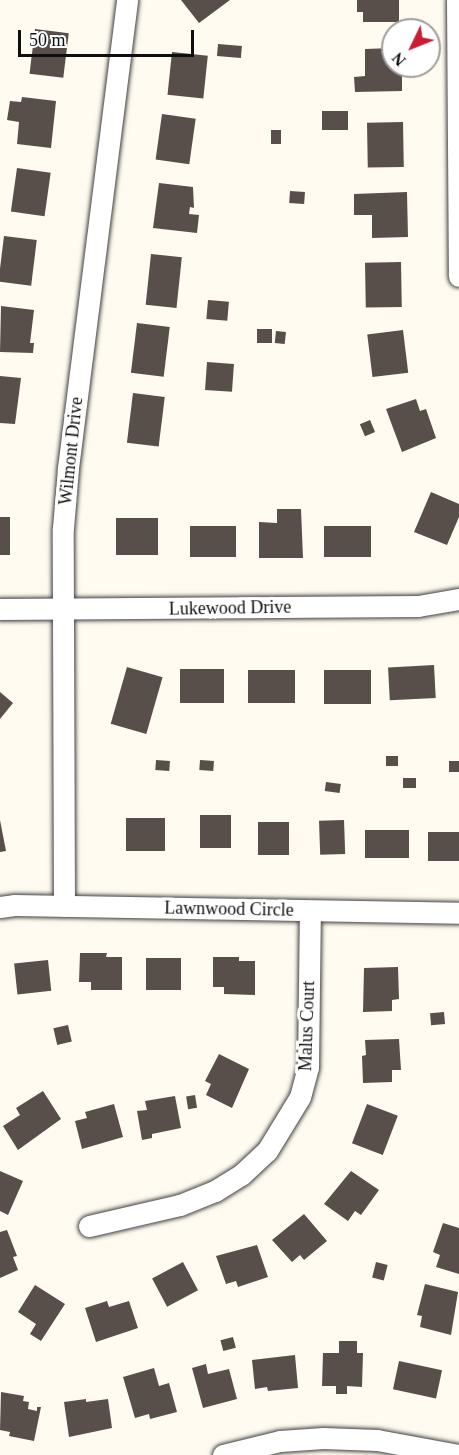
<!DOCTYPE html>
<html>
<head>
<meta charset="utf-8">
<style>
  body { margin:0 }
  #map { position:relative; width:459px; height:1455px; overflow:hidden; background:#fffbf0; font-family:"Times New Roman",serif }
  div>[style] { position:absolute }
  .building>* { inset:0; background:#584e4a; transform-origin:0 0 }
  .roads { filter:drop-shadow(0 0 2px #414141) drop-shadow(0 0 2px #414141) }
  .minor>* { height:21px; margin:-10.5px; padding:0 10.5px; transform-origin:10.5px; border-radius:10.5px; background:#fff }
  span { translate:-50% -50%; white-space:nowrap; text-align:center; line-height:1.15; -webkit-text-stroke:6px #fff; paint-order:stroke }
  .street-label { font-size:18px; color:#0e0e0e }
  .north { position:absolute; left:381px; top:18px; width:60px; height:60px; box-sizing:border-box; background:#fff; border:2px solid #9f9f9f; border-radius:50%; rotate:227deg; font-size:16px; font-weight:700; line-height:24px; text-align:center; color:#0e0e0e }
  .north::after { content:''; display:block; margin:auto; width:21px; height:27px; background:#c81d32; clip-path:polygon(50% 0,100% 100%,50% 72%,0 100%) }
  .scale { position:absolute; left:18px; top:30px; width:176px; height:27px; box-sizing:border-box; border:3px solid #0e0e0e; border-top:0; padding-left:8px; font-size:18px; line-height:21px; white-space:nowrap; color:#0e0e0e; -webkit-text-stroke:4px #fff; paint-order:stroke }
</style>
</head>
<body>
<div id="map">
  <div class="building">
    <i style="clip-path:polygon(181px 0,230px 0,199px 23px)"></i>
    <i style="clip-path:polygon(357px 0,399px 0,399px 22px,363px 22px,363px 12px,357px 12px)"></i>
    <i style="left:35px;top:29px;width:34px;height:45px;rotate:7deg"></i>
    <i style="left:218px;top:44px;width:24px;height:12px;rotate:5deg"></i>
    <i style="clip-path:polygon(393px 48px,393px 66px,402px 66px,402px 91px,355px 92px,354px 77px,365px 76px,365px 49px)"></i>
    <i style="left:172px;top:52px;width:36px;height:43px;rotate:6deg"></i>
    <i style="clip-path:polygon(22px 97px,56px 101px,51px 148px,17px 144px,19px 122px,7px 120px,10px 101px,21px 102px)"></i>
    <i style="left:322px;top:111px;width:26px;height:19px"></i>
    <i style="left:162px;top:114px;width:34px;height:46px;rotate:8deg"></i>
    <i style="left:403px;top:122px;width:45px;height:36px;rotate:89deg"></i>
    <i style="left:271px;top:130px;width:10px;height:14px"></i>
    <i style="left:17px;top:168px;width:34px;height:44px;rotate:8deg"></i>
    <i style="clip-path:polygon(159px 183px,193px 187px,194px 208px,190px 207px,189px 214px,199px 215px,197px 233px,153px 228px)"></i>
    <i style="left:290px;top:191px;width:15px;height:12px;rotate:4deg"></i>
    <i style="clip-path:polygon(407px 192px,408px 237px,372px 238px,372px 215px,354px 215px,354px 194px)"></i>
    <i style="left:4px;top:236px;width:33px;height:46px;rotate:7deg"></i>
    <i style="left:151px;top:254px;width:31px;height:51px;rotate:6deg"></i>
    <i style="left:401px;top:262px;width:45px;height:36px;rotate:89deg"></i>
    <i style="left:208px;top:300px;width:21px;height:19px;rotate:5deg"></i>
    <i style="clip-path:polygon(1px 306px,34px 310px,30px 343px,34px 343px,33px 353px,0 352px)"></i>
    <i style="left:137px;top:323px;width:33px;height:50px;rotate:7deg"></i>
    <i style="left:257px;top:329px;width:15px;height:14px"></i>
    <i style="left:403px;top:330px;width:43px;height:36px;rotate:83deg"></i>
    <i style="left:276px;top:331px;width:10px;height:12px;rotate:6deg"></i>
    <i style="left:207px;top:362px;width:27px;height:28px;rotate:4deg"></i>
    <i style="clip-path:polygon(0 376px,21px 378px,15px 424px,0 423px)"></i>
    <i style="left:133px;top:393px;width:32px;height:50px;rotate:7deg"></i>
    <i style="clip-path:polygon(416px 399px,420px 411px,426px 409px,436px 438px,402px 452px,386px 409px)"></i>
    <i style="left:370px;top:420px;width:13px;height:11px;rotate:67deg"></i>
    <i style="clip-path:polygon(431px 492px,459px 504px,459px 517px,447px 545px,414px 532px)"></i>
    <i style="clip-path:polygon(277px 509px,301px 509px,303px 558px,259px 558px,259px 522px,277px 523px)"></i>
    <i style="left:0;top:517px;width:10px;height:38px"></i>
    <i style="left:116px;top:518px;width:42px;height:37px"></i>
    <i style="left:236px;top:526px;width:31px;height:46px;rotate:90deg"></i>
    <i style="left:324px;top:526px;width:47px;height:31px"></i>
    <i style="left:434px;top:665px;width:33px;height:46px;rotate:87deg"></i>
    <i style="left:127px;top:667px;width:37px;height:59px;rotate:16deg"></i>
    <i style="left:180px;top:669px;width:44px;height:34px"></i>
    <i style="left:248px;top:670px;width:47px;height:33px"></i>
    <i style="left:324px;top:670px;width:47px;height:34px"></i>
    <i style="clip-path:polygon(0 692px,13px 703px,0 719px)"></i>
    <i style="left:386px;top:756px;width:12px;height:10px"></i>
    <i style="left:156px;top:760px;width:14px;height:10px;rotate:4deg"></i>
    <i style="left:200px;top:760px;width:14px;height:10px;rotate:4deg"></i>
    <i style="left:449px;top:761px;width:10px;height:11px"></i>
    <i style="left:403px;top:778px;width:13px;height:10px"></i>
    <i style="left:326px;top:782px;width:15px;height:9px;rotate:8deg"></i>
    <i style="left:200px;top:815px;width:31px;height:33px"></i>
    <i style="left:165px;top:818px;width:33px;height:39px;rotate:90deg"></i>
    <i style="clip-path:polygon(0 820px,6px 851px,0 852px)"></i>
    <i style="left:344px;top:820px;width:34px;height:25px;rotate:88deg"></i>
    <i style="left:258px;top:822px;width:31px;height:33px"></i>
    <i style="left:365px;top:830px;width:44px;height:28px"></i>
    <i style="left:459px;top:832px;width:29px;height:31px;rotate:90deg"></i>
    <i style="clip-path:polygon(80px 953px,107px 953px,106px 957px,122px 957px,122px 990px,91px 990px,91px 982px,79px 982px)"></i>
    <i style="clip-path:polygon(213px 957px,239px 957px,239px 961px,255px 961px,255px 995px,224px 994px,224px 987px,213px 987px)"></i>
    <i style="left:146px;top:958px;width:35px;height:32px"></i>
    <i style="left:48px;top:960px;width:31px;height:34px;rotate:84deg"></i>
    <i style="clip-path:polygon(398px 967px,399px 999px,392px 1000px,392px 1011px,363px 1012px,364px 968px)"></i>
    <i style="left:444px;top:1012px;width:12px;height:14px;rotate:85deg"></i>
    <i style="left:68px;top:1025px;width:17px;height:15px;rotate:77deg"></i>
    <i style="clip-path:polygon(399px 1039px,401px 1070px,392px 1070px,392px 1082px,363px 1083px,362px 1056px,366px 1055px,365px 1040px)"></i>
    <i style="clip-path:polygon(219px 1054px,249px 1069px,232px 1108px,206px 1095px,211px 1084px,205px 1081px)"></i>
    <i style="clip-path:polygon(43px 1091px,61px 1119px,18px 1150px,3px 1126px,20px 1115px,16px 1108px)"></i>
    <i style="left:195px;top:1095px;width:13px;height:9px;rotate:81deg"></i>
    <i style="clip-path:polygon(175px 1096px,181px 1128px,152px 1134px,152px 1138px,142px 1140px,137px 1111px,147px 1110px,145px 1101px)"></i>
    <i style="clip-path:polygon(114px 1104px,123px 1137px,82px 1149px,75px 1121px,87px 1118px,85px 1112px)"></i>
    <i style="left:367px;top:1104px;width:33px;height:42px;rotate:21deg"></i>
    <i style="clip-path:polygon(0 1171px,23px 1181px,8px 1215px,0 1211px)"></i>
    <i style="clip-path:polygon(351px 1171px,379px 1190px,361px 1215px,355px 1211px,348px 1221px,324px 1204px)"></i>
    <i style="clip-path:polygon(304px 1214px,327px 1241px,304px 1260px,300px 1255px,292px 1262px,272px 1240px)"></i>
    <i style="clip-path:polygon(443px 1223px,459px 1228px,459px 1274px,436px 1267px,440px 1255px,433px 1252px)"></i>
    <i style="clip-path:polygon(7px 1230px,17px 1256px,13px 1257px,18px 1270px,0 1278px,0 1232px)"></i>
    <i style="clip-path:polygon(257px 1245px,268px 1277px,238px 1287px,236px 1281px,226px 1284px,216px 1256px)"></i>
    <i style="left:183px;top:1262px;width:32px;height:35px;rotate:62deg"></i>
    <i style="left:376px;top:1262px;width:12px;height:16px;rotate:14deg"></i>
    <i style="clip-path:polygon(425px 1284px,458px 1292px,451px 1335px,420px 1327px,422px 1316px,417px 1315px)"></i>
    <i style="clip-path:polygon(35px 1285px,65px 1304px,41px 1341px,30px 1334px,36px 1324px,18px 1312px)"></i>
    <i style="clip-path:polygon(107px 1301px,109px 1307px,129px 1301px,138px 1328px,96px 1342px,85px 1308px)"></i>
    <i style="left:233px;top:1337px;width:11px;height:13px;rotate:75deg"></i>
    <i style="clip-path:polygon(339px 1341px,357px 1341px,357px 1353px,363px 1353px,362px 1387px,347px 1386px,347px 1394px,336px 1394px,336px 1386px,322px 1386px,323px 1353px,339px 1353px)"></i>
    <i style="clip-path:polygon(295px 1355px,298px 1388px,268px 1391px,267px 1387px,255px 1389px,252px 1360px)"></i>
    <i style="left:399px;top:1361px;width:44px;height:29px;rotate:12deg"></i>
    <i style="clip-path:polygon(206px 1364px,208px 1374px,229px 1369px,237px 1399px,203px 1408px,192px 1368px)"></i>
    <i style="clip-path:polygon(154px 1368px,159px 1386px,169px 1383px,177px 1412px,150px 1419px,149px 1414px,135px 1418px,123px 1377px)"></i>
    <i style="clip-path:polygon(1px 1392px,24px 1396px,23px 1401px,29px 1402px,28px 1409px,37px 1411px,37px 1407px,41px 1407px,34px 1441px,9px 1436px,10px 1432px,0 1430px)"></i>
    <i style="clip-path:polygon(86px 1399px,86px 1402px,108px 1399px,112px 1428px,69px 1437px,64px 1402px)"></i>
  </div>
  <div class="roads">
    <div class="minor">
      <i style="left:457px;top:0;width:276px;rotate:89.6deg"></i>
      <i style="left:0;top:609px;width:418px;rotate:-0.4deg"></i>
      <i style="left:418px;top:606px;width:42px;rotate:-9.7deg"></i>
      <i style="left:64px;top:906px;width:378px;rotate:-90.2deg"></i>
      <i style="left:63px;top:528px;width:60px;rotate:-85.2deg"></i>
      <i style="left:68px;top:468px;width:472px;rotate:-82.8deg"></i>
      <i style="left:0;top:907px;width:14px;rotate:-8deg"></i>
      <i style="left:14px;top:905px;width:445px;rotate:1deg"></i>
      <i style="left:89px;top:1226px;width:93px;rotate:-13deg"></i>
      <i style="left:180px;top:1205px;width:38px;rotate:-22deg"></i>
      <i style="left:215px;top:1191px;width:31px;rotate:-32deg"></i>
      <i style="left:241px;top:1175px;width:35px;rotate:-43deg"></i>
      <i style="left:267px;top:1151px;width:63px;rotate:-58.6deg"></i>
      <i style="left:300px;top:1097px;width:31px;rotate:-75deg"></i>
      <i style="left:308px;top:1067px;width:156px;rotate:-89.3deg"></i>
      <i style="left:223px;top:1455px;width:59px;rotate:-13.8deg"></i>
      <i style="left:280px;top:1441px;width:43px;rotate:-4deg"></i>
      <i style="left:323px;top:1438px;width:54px;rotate:2.1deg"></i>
      <i style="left:377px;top:1440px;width:83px;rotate:10.4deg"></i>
    </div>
  </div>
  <div class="street-label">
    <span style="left:71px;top:451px;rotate:-84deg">Wilmont Drive</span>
    <span style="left:230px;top:608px;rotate:-1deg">Lukewood Drive</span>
    <span style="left:229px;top:909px;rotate:1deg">Lawnwood Circle</span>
    <span style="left:307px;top:1026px;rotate:-88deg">Malus Court</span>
  </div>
  <div class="north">N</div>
  <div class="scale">50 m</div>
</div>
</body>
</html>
